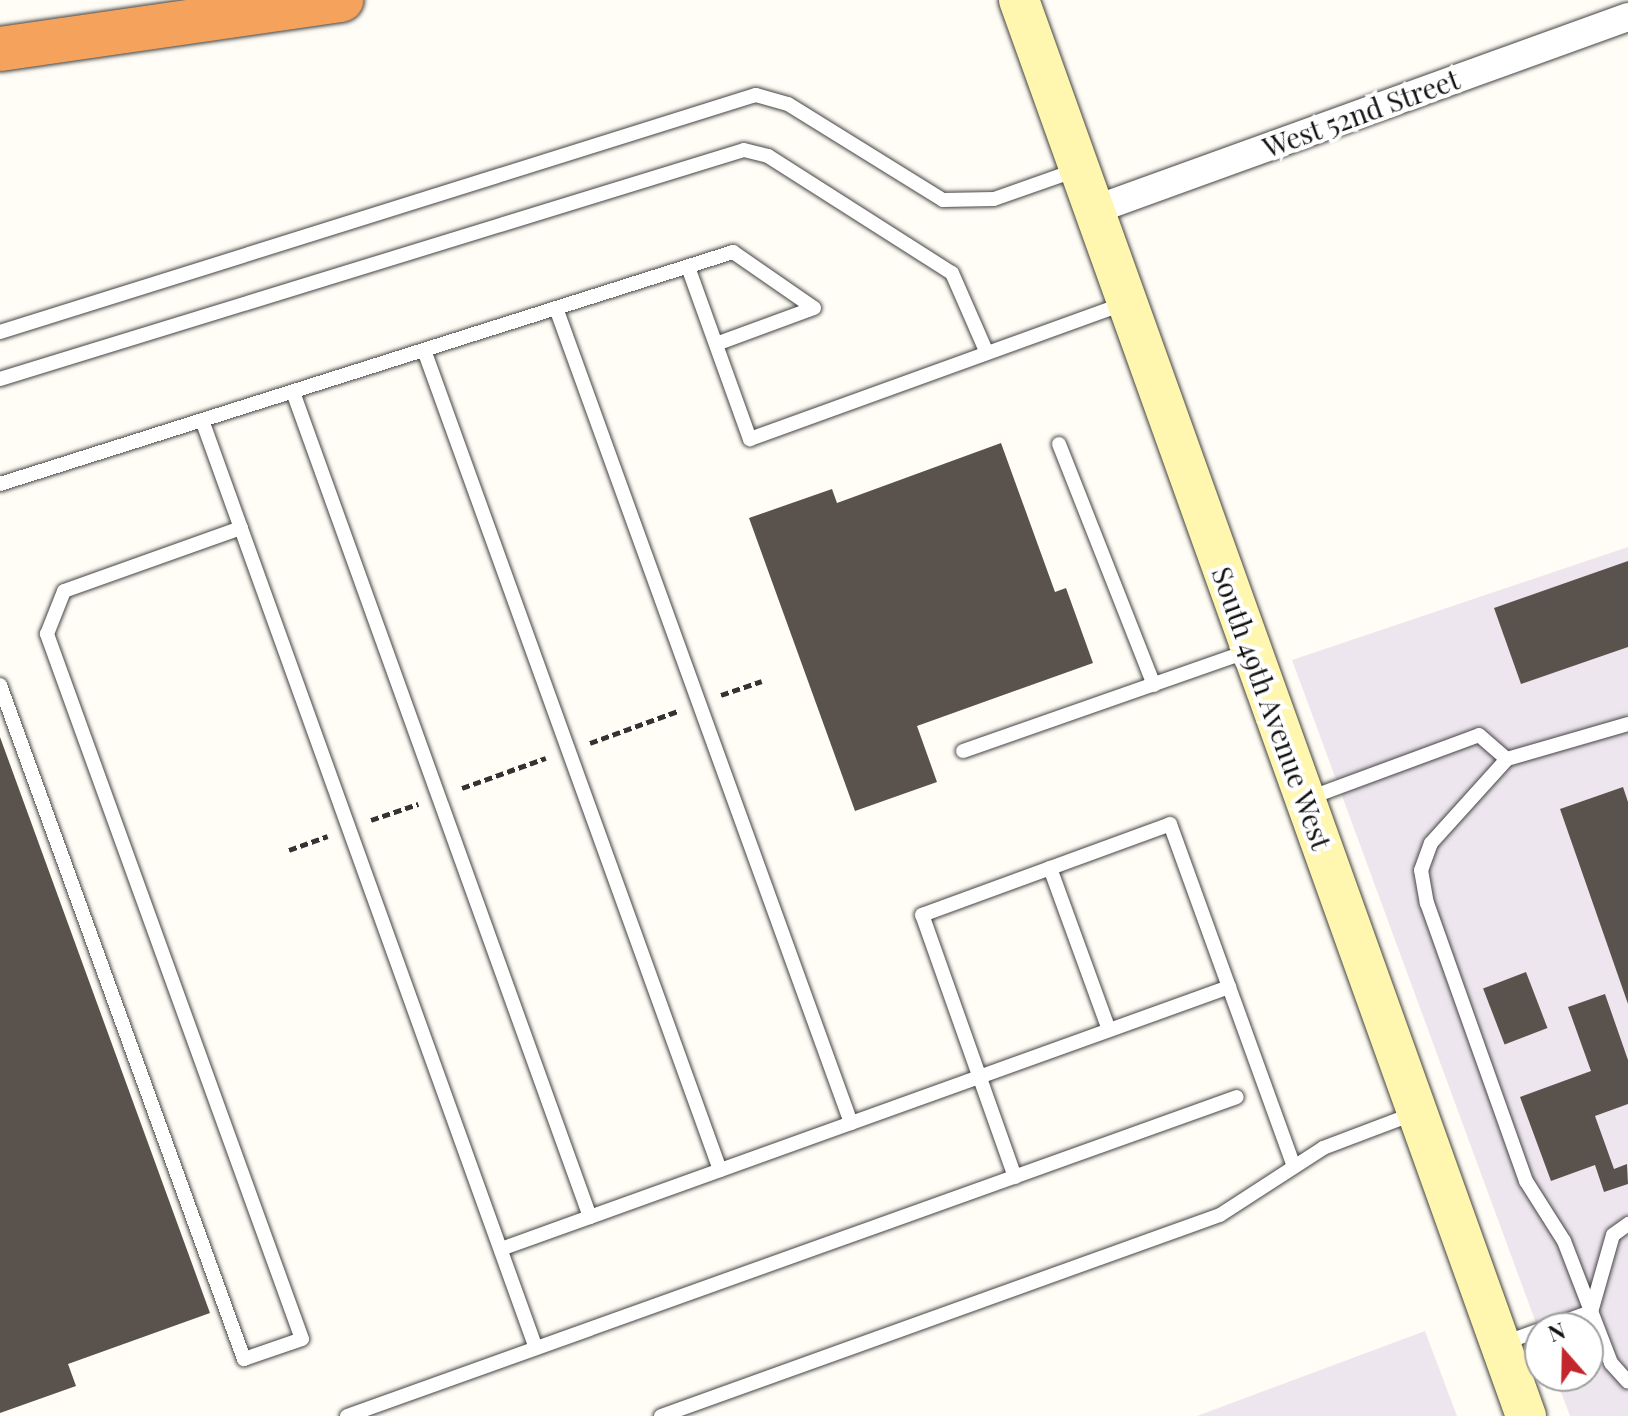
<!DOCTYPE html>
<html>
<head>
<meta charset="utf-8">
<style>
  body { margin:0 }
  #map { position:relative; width:1628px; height:1416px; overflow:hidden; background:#fffdf5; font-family:"Playfair Display",serif }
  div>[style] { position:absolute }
  .industrial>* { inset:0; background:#eee6ef }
  .building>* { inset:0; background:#5a524d; transform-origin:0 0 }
  .path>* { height:5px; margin-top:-2.5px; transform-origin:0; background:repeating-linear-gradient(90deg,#333 0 8px,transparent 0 12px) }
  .roads { filter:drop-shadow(0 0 2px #444) drop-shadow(0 0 2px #444) }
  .lane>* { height:14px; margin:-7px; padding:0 7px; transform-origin:7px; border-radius:7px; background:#fff }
  .street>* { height:28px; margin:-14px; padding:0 14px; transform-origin:14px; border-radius:14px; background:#fff }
  .secondary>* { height:40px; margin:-20px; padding:0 20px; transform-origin:20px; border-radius:20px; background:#fff6b0 }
  .highway>* { height:44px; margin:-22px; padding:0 22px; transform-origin:22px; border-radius:22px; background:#f5a25d }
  span { translate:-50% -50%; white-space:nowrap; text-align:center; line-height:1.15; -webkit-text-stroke:8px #fff; paint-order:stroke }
  .street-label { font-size:28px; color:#111 }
  .north { position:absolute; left:1524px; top:1312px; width:80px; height:80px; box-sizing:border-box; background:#fff; border:2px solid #a0a0a0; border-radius:50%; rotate:340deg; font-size:22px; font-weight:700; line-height:32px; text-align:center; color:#111 }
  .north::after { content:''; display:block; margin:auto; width:28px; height:36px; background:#c4262e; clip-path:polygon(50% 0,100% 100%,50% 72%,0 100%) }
</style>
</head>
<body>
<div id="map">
  <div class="industrial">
    <i style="clip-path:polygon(1628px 547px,1628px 1416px,1570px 1416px,1555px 1376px,1588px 1376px,1588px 1328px,1540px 1328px,1540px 1334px,1292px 660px)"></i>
    <i style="clip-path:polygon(1425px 1331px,1457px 1416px,1197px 1416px)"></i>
  </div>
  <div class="building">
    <i style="clip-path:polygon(1001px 443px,1055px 592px,1066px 588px,1093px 663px,917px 726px,937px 782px,855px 811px,749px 518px,832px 489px,837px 503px)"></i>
    <i style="clip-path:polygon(1628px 561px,1628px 647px,1521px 684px,1494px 608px)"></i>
    <i style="clip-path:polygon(0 737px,210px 1313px,68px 1364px,76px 1386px,0 1413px)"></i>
    <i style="clip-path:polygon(1623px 787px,1628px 802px,1628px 1004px,1560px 809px)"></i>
    <i style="left:1526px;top:972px;width:60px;height:46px;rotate:69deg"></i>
    <i style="clip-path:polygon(1605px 994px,1628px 1060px,1628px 1104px,1595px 1116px,1614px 1169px,1627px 1164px,1628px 1184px,1604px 1192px,1595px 1165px,1551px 1181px,1520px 1097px,1591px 1071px,1568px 1007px)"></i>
  </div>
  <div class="path">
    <i style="left:721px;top:695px;width:43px;rotate:-18.9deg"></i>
    <i style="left:590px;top:743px;width:94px;rotate:-20deg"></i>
    <i style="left:462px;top:788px;width:89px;rotate:-19.7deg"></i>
    <i style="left:371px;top:820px;width:50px;rotate:-18.8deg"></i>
    <i style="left:289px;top:850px;width:41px;rotate:-19.7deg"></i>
  </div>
  <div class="roads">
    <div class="lane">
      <i style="left:688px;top:267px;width:183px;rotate:70.2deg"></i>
      <i style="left:750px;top:439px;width:400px;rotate:-19.9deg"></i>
      <i style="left:556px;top:308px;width:867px;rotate:70.1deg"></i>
      <i style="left:0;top:332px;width:792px;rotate:-17.41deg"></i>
      <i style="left:756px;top:95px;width:33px;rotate:16deg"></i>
      <i style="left:788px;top:104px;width:182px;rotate:31.8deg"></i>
      <i style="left:943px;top:200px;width:51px;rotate:-1.1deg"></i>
      <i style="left:994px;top:199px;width:90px;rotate:-19.4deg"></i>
      <i style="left:424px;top:350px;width:872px;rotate:70.15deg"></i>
      <i style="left:0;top:379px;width:778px;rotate:-17.11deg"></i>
      <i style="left:744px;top:150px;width:25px;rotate:14deg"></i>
      <i style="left:768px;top:156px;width:218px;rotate:32.5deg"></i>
      <i style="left:952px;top:273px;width:87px;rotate:66.4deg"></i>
      <i style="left:293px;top:392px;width:877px;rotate:70.2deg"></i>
      <i style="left:202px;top:420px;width:986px;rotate:70.21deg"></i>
      <i style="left:1059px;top:444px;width:259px;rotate:68.5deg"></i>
      <i style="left:0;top:484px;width:769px;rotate:-17.56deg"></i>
      <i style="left:733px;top:252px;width:98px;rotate:34.7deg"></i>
      <i style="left:814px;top:308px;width:104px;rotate:159.8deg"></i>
      <i style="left:0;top:685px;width:717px;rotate:70.1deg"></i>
      <i style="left:244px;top:1359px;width:61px;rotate:-19deg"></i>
      <i style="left:302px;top:1339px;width:750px;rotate:-109.89deg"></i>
      <i style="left:47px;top:634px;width:46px;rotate:-68.4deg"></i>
      <i style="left:64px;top:591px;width:188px;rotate:-19.6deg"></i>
      <i style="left:963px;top:751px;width:305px;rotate:-19.3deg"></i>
      <i style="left:1507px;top:759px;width:126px;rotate:-16.1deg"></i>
      <i style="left:1309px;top:798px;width:181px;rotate:-20.3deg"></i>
      <i style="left:1479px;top:735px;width:37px;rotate:41deg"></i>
      <i style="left:1507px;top:759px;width:113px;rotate:132.1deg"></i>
      <i style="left:1431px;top:843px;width:29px;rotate:110deg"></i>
      <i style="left:1421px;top:870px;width:34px;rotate:80deg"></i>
      <i style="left:1427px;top:903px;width:295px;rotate:70.4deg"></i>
      <i style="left:1526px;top:1181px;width:71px;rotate:57.7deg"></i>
      <i style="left:1564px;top:1241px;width:131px;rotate:68.9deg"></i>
      <i style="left:1611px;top:1363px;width:25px;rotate:48deg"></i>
      <i style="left:1050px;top:868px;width:172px;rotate:70deg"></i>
      <i style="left:1015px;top:1177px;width:278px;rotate:-109.5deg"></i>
      <i style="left:922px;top:915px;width:264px;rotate:-20.1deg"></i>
      <i style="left:1170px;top:824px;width:364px;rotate:70.1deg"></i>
      <i style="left:501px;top:1249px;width:774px;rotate:-19.79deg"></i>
      <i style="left:1546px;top:1328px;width:48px;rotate:-19.6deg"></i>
      <i style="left:1591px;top:1312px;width:80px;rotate:-74.1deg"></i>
      <i style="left:1613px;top:1235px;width:19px;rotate:-36deg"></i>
      <i style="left:1504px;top:1343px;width:38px;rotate:-20deg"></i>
      <i style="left:347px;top:1416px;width:945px;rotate:-19.72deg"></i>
      <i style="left:661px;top:1416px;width:594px;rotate:-19.78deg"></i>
      <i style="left:1220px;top:1215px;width:123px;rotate:-33deg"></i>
      <i style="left:1323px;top:1148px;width:96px;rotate:-20.7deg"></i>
    </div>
    <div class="street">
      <i style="left:1094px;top:210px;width:568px;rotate:-19.87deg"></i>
    </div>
    <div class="secondary">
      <i style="left:1019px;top:0;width:1504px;rotate:70.3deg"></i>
    </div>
    <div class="highway">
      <i style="left:0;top:49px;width:345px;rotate:-8.2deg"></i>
    </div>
  </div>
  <div class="street-label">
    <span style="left:1361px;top:113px;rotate:-20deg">West 52nd Street</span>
    <span style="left:1272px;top:708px;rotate:70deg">South 49th Avenue West</span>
  </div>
  <div class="north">N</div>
</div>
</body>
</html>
